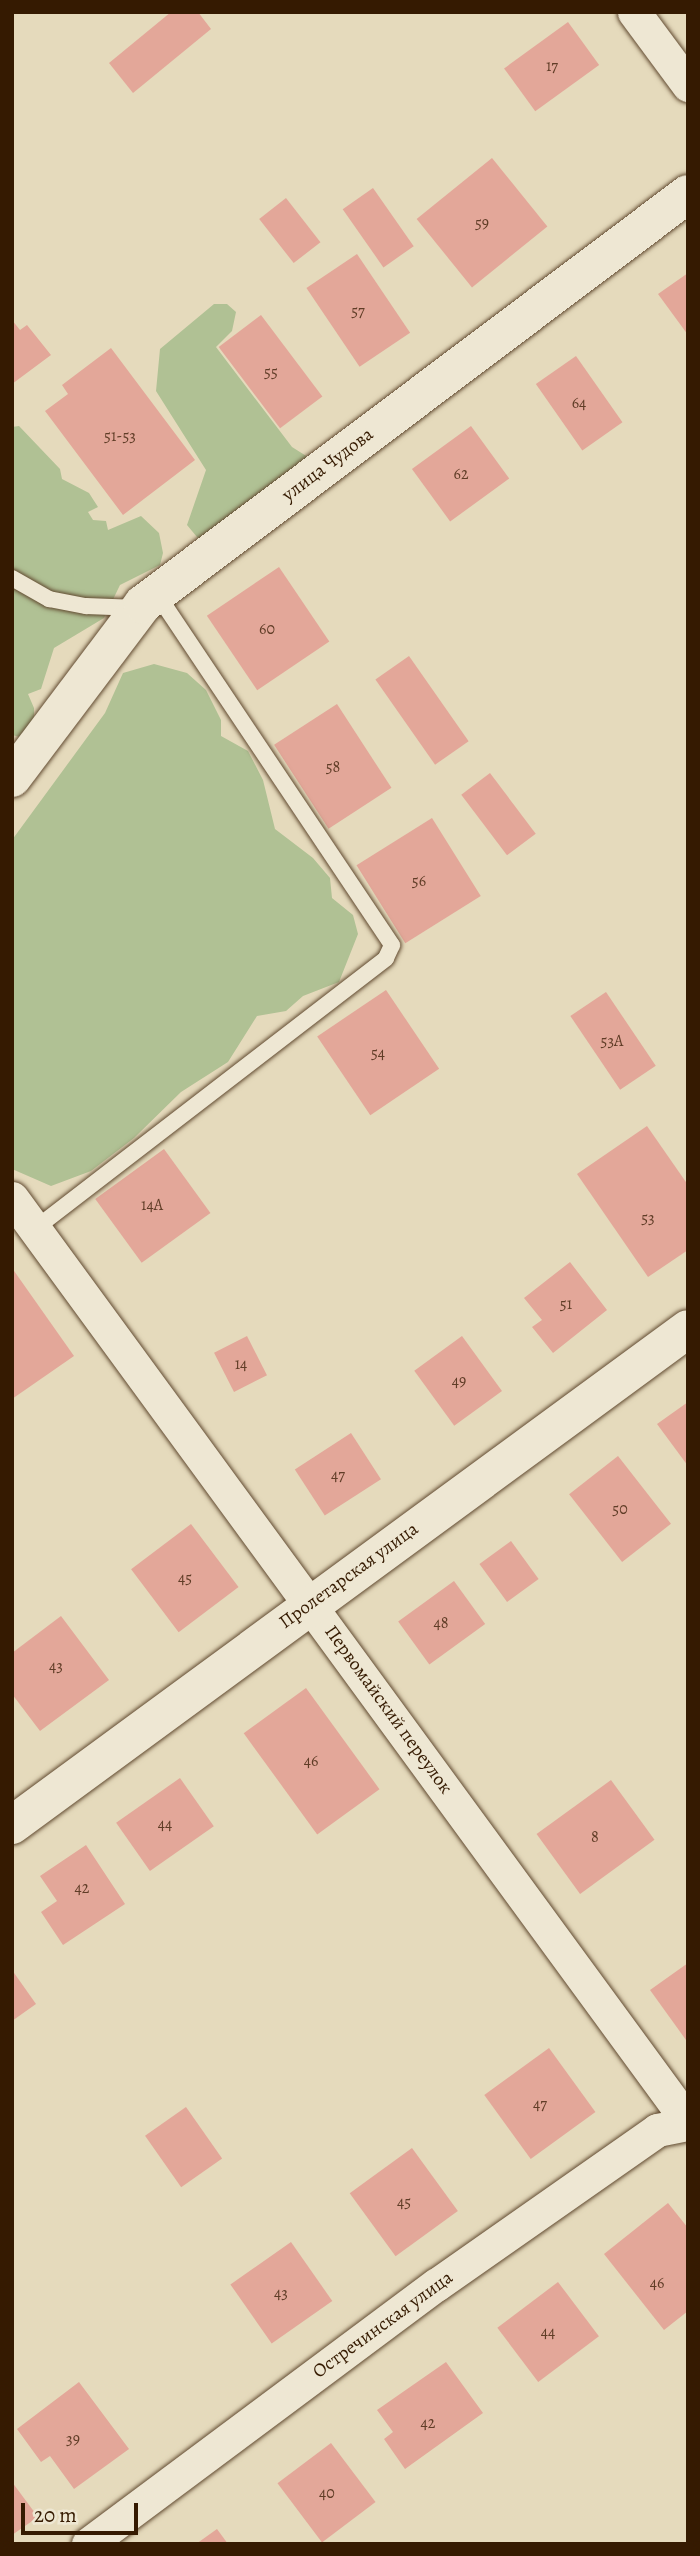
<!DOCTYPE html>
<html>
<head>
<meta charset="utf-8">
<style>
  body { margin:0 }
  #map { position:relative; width:700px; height:2556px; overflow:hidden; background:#e5dabc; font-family:Alegreya,serif }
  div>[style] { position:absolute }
  .green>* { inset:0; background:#b0c194 }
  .building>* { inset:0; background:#e3a799; transform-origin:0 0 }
  .roads { filter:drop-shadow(0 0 2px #614a30) drop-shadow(0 0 2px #614a30) }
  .service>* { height:16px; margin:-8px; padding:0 8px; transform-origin:8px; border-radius:8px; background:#eee7d3 }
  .minor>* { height:33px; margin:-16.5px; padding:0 16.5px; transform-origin:16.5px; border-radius:16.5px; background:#eee7d3 }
  .tertiary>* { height:38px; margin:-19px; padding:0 19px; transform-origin:19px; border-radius:19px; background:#eee7d3 }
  span { translate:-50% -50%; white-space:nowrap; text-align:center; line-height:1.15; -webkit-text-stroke:6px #eee7d3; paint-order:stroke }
  .number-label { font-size:16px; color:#603d27 }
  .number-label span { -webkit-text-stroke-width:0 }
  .street-label { font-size:19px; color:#351a01 }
  .frame { position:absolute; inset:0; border:14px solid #351a01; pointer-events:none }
  .scale { position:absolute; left:21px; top:2503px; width:117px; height:32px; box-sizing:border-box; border:4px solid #351a01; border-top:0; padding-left:9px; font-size:21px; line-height:24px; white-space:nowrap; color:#351a01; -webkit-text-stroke:5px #eee7d3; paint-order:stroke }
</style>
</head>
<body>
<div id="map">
  <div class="green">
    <i style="clip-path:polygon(214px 304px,227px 304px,236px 312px,232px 331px,216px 347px,292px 447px,311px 459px,202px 543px,187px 525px,206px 470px,156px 391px,160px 349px)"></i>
    <i style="clip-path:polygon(19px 426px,60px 469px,62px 479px,89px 493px,98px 507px,88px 512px,93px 520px,106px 521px,108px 530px,141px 516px,159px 533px,163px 553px,160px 565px,120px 585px,104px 618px,54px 648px,41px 689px,28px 694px,34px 708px,34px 728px,20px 737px,12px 735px,12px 427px)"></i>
    <i style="clip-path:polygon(154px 664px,187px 673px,206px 690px,221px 720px,221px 736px,248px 751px,263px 780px,275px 829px,313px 858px,330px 878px,332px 898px,353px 915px,358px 934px,339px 982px,303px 996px,286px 1011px,257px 1016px,228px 1062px,181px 1092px,134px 1138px,91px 1171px,51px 1186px,12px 1169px,12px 840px,105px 713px,123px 673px)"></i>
  </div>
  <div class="building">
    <i style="clip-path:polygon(171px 12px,198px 12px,211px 29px,133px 93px,109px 63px)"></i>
    <i style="left:568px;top:22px;width:53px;height:79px;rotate:54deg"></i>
    <i style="left:492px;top:158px;width:88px;height:97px;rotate:51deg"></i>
    <i style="left:373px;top:188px;width:71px;height:37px;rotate:55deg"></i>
    <i style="left:286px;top:198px;width:56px;height:34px;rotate:52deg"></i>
    <i style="left:357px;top:254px;width:95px;height:61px;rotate:56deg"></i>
    <i style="clip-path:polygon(688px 273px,688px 335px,658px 294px)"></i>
    <i style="left:261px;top:315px;width:102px;height:53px;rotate:53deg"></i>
    <i style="clip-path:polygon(12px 320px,20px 330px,27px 325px,51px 355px,12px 384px)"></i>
    <i style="clip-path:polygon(111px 348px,195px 460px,123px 515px,45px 411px,68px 394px,62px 385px)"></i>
    <i style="left:576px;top:356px;width:81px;height:49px;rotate:55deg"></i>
    <i style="left:471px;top:426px;width:65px;height:73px;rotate:54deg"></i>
    <i style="left:279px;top:567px;width:90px;height:87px;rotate:56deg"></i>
    <i style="left:409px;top:656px;width:104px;height:41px;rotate:55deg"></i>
    <i style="left:337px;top:704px;width:100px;height:75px;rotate:57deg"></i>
    <i style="left:490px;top:773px;width:76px;height:36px;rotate:53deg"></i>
    <i style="left:432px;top:818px;width:92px;height:89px;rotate:58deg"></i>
    <i style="left:386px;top:990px;width:95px;height:83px;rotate:56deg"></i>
    <i style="left:606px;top:992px;width:89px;height:43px;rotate:56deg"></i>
    <i style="clip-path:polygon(647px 1126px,688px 1185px,688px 1250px,648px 1277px,577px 1174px)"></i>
    <i style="left:164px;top:1149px;width:79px;height:85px;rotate:54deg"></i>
    <i style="clip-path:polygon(570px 1262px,607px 1310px,553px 1353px,532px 1327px,542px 1320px,524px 1298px)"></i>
    <i style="clip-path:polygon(12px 1268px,74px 1356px,12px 1399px)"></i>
    <i style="left:247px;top:1336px;width:44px;height:37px;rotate:63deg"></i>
    <i style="left:462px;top:1336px;width:68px;height:59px;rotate:54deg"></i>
    <i style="clip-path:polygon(688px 1402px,688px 1466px,657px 1424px)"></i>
    <i style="left:351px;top:1433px;width:55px;height:67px;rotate:57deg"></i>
    <i style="left:618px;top:1456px;width:86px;height:62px;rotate:52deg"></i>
    <i style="left:191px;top:1524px;width:79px;height:75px;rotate:53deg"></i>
    <i style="left:511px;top:1541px;width:47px;height:39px;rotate:54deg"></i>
    <i style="left:454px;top:1581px;width:53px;height:69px;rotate:54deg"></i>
    <i style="clip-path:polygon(61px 1616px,109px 1680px,40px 1731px,12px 1694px,12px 1653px)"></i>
    <i style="left:306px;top:1688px;width:125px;height:77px;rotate:54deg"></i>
    <i style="left:180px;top:1778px;width:59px;height:78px;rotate:55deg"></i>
    <i style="left:611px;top:1780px;width:74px;height:92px;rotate:54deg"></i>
    <i style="clip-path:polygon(86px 1845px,125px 1904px,63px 1945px,41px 1912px,57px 1901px,40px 1876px)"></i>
    <i style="clip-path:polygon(688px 1963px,688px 2039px,686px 2040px,650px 1990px)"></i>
    <i style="clip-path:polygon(12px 1970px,36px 2004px,12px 2021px)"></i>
    <i style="left:549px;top:2048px;width:79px;height:80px;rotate:54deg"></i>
    <i style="left:186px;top:2107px;width:63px;height:50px;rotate:55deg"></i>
    <i style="left:412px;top:2148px;width:78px;height:77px;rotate:54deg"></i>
    <i style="clip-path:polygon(668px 2203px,688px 2228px,688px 2311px,664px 2330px,604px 2254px)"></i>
    <i style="left:291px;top:2242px;width:72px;height:74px;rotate:55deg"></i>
    <i style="left:558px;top:2282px;width:68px;height:76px;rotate:53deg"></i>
    <i style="clip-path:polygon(446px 2362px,483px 2413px,405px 2469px,384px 2439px,393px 2432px,377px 2410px)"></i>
    <i style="clip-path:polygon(79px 2382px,129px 2449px,74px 2489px,50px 2456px,41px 2462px,17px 2429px)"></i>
    <i style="left:331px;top:2443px;width:74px;height:67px;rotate:53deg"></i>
    <i style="clip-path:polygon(12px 2482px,38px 2517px,12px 2535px)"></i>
    <i style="clip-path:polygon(217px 2529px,228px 2544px,196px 2544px)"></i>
  </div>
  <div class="roads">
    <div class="service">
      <i style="left:12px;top:578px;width:43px;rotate:29.6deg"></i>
      <i style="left:49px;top:599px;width:38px;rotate:11deg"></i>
      <i style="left:86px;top:606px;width:52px;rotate:2.2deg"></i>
      <i style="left:36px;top:1228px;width:442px;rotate:-37.6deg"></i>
      <i style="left:386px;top:958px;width:14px;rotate:-65deg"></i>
      <i style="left:392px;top:945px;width:422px;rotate:-123.8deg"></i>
    </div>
    <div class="minor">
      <i style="left:634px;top:12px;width:91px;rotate:53.5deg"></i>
      <i style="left:12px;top:1198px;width:1145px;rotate:53.81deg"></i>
      <i style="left:88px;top:2544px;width:434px;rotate:-36.7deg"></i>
      <i style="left:436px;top:2285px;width:270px;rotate:-35deg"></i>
      <i style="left:657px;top:2130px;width:32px;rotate:-11deg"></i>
    </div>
    <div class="tertiary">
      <i style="left:12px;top:778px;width:218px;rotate:-53deg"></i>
      <i style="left:143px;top:604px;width:682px;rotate:-36.95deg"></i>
      <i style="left:12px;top:1825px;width:838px;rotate:-36.27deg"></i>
    </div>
  </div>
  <div class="number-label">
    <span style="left:552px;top:66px">17</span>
    <span style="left:482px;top:223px">59</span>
    <span style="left:358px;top:311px">57</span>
    <span style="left:271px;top:372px">55</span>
    <span style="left:579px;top:403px">64</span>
    <span style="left:120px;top:436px">51-53</span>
    <span style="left:461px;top:474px">62</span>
    <span style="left:267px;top:629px">60</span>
    <span style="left:333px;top:767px">58</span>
    <span style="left:419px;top:881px">56</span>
    <span style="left:612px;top:1041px">53А</span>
    <span style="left:378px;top:1053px">54</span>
    <span style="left:152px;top:1205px">14А</span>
    <span style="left:648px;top:1218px">53</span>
    <span style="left:566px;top:1304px">51</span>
    <span style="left:241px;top:1364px">14</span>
    <span style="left:459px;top:1381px">49</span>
    <span style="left:338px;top:1475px">47</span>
    <span style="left:620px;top:1509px">50</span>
    <span style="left:185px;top:1578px">45</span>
    <span style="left:441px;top:1623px">48</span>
    <span style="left:56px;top:1666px">43</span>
    <span style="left:311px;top:1761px">46</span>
    <span style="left:165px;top:1824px">44</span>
    <span style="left:595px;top:1837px">8</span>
    <span style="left:82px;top:1888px">42</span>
    <span style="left:540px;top:2104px">47</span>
    <span style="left:404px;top:2202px">45</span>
    <span style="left:657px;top:2283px">46</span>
    <span style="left:281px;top:2293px">43</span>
    <span style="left:548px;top:2332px">44</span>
    <span style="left:428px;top:2423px">42</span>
    <span style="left:73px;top:2439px">39</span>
    <span style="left:327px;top:2493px">40</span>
  </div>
  <div class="street-label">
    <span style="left:328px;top:465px;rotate:-37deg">улица Чудова</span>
    <span style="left:349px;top:1576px;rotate:-36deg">Пролетарская улица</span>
    <span style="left:388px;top:1710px;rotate:54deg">Первомайский переулок</span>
    <span style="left:383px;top:2325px;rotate:-36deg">Остречинская улица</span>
  </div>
  <div class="frame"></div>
  <div class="scale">20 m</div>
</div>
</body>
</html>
